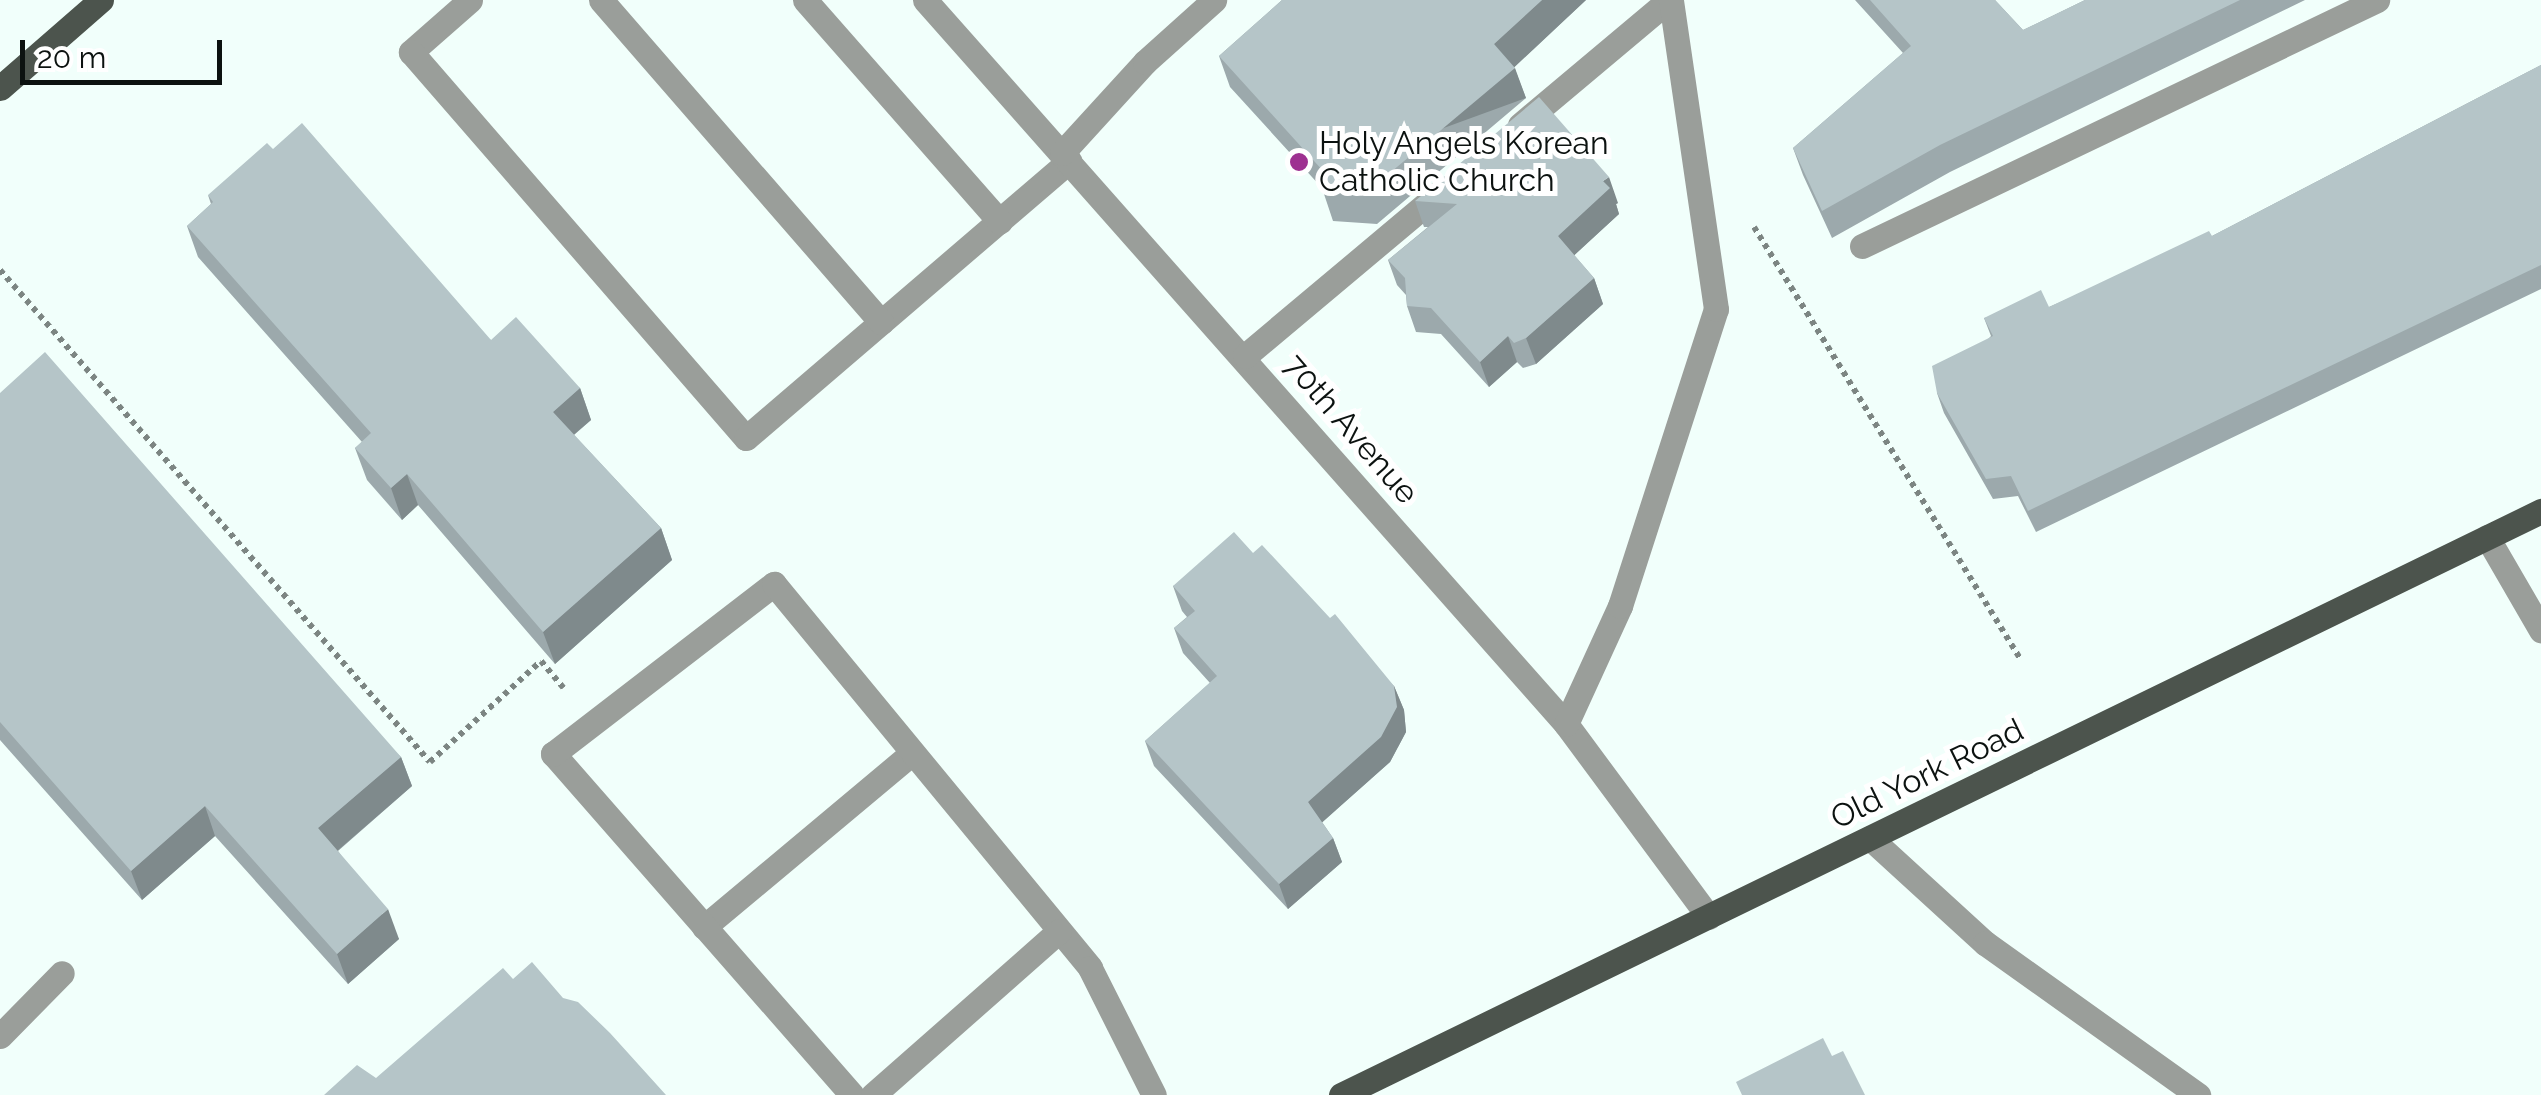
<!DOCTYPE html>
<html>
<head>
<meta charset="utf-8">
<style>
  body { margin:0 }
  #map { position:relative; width:2541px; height:1095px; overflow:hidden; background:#f1fffb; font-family:Raleway,sans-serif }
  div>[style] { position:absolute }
  .path>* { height:6px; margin-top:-3px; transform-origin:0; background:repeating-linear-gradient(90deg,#7c8582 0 5px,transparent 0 10px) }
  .minor>* { height:25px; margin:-12.5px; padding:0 12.5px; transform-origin:12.5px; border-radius:12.5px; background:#9a9e9a }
  .major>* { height:25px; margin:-12.5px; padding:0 12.5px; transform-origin:12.5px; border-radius:12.5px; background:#4c544d }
  .wall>* { inset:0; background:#9ca9ac }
  .shaded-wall>* { inset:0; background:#7f8a8c; transform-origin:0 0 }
  .building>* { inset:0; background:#b5c5c8 }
  .dots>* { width:28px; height:28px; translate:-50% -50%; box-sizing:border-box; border:5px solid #fff; border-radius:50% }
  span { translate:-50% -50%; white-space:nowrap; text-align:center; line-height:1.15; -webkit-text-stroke:10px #fff; paint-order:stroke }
  .poi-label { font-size:32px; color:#0c1210 }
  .left { translate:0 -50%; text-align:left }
  .street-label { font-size:32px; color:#0c1210 }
  .scale { position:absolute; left:20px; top:40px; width:202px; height:45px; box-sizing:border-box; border:5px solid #0c1210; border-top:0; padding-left:12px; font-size:30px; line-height:35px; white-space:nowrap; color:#0c1210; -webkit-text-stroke:8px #fff; paint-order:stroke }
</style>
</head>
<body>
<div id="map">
  <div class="path">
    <i style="left:1754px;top:227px;width:509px;rotate:58.34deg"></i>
    <i style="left:0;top:270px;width:653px;rotate:48.85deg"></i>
    <i style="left:430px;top:762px;width:150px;rotate:-42.3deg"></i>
    <i style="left:541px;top:661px;width:35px;rotate:50deg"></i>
  </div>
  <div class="minor">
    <i style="left:470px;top:0;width:79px;rotate:138.6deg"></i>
    <i style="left:411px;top:52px;width:511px;rotate:49.05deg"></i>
    <i style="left:746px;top:438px;width:426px;rotate:-40.6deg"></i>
    <i style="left:601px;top:0;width:427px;rotate:49deg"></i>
    <i style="left:805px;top:0;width:295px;rotate:48.7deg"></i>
    <i style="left:925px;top:0;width:967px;rotate:48.48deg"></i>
    <i style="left:1566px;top:724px;width:240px;rotate:53.5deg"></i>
    <i style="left:1520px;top:125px;width:194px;rotate:-40deg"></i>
    <i style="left:1062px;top:153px;width:123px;rotate:-47.6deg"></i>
    <i style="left:1145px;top:62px;width:93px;rotate:-41.9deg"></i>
    <i style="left:1862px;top:246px;width:571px;rotate:-25.53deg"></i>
    <i style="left:1245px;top:356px;width:260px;rotate:-40deg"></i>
    <i style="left:2487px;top:537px;width:108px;rotate:59.9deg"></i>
    <i style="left:1566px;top:724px;width:130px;rotate:-65.4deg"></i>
    <i style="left:1620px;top:606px;width:312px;rotate:-72.1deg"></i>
    <i style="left:1716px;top:309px;width:312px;rotate:-98.3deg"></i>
    <i style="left:1870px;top:838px;width:156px;rotate:42.4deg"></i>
    <i style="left:1985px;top:943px;width:262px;rotate:35.5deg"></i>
    <i style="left:704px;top:927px;width:271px;rotate:-39.9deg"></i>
    <i style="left:0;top:1036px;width:88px;rotate:-45.5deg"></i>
    <i style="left:852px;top:1095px;width:454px;rotate:-131.2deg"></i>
    <i style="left:553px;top:754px;width:279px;rotate:-37.6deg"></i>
    <i style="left:774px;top:584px;width:497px;rotate:50.5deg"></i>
    <i style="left:1090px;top:968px;width:142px;rotate:63.3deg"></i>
    <i style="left:873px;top:1095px;width:248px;rotate:-41.4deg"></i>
  </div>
  <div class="major">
    <i style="left:0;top:88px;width:134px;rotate:-41.1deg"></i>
    <i style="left:1341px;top:1095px;width:1335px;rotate:-25.95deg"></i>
  </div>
  <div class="wall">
    <i style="clip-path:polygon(1282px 0,1586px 0,1514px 67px,1526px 98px,1377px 224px,1333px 221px,1322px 188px,1230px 87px,1219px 56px)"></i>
    <i style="clip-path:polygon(1855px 0,1995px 0,2023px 30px,2085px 0,2305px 0,1950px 172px,1832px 238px,1803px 175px,1793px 148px,1903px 53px)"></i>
    <i style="clip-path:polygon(2541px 65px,2541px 289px,2036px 532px,2018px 496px,1993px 499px,1944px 413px,1937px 393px,1991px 336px,1984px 318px,2049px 307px,2212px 236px)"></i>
    <i style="clip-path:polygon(208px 195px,491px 340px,580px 388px,591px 420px,574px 435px,661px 528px,672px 560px,555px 664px,418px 505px,402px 520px,367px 480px,355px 448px,362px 442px,198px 257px,187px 226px,211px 204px)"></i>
    <i style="clip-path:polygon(1415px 201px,1618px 203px,1616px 204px,1619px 214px,1574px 255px,1594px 278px,1603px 304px,1536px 364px,1523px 368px,1517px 362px,1489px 387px,1441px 334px,1416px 332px,1407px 306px,1406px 295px,1397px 285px,1388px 260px,1428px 227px,1424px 227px)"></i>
    <i style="clip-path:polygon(0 393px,401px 757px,412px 786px,338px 851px,399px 939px,348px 984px,215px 836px,142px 900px,0 740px)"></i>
    <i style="clip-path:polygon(1253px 553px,1394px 686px,1404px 710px,1406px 732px,1390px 762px,1322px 822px,1333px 838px,1342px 862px,1288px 909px,1154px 766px,1145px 741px,1210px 683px,1183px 653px,1174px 628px,1187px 617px,1182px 611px,1173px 586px)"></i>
  </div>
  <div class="shaded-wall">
    <i style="clip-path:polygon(1542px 0,1586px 0,1506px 75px,1494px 44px)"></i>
    <i style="left:1515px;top:68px;width:32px;height:194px;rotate:70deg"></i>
    <i style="clip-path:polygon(1609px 177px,1618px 203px,1616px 204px,1619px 214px,1567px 262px,1558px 236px,1603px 181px)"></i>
    <i style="clip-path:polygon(1594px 278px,1603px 304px,1536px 364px,1526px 338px)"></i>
    <i style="clip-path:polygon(1508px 336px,1517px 362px,1489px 387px,1480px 362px)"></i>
    <i style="clip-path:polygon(580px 388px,591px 420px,564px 443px,553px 412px)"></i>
    <i style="clip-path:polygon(407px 474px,418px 505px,402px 520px,391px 488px)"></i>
    <i style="clip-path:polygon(661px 528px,672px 560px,555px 664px,543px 632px)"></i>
    <i style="clip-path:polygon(1394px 686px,1404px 710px,1406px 732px,1390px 762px,1317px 827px,1308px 802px)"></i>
    <i style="clip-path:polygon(401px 757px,412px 786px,329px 858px,318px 828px)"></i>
    <i style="clip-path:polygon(205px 806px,215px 836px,142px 900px,131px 871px)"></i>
    <i style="clip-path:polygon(1333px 838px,1342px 862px,1288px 909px,1279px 884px)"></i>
    <i style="clip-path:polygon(388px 909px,399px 939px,348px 984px,337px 954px)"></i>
  </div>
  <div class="building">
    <i style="clip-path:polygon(1282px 0,1542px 0,1494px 44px,1515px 68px,1366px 193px,1322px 190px,1324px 172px,1219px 56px)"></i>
    <i style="clip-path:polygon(1870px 0,1995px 0,2023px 30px,2085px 0,2240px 0,1940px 145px,1822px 211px,1793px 148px,1911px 46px)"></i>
    <i style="clip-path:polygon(2541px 65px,2541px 265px,2028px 511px,2011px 476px,1986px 479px,1937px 393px,1932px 366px,1993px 336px,1984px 318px,2041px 290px,2049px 307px,2209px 231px,2212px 236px)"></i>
    <i style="clip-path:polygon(1539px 97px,1609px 177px,1603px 181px,1610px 188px,1558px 236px,1594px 278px,1526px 338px,1514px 343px,1508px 336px,1480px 362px,1431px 308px,1407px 306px,1405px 278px,1388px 260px,1457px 204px,1415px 201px)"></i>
    <i style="clip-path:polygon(302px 123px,491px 340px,516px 317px,580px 388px,553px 412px,661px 528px,543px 632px,407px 474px,391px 488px,355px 448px,371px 433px,187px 226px,213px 202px,208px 195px,267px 143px,273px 149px)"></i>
    <i style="clip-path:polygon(45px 352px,401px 757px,318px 828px,388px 909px,337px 954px,205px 806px,131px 871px,0 722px,0 393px)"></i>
    <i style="clip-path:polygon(1234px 532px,1253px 553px,1262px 545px,1330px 618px,1335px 614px,1394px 686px,1397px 707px,1381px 737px,1308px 802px,1333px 838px,1279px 884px,1145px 741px,1217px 676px,1174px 628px,1195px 611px,1173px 586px)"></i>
    <i style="clip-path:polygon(532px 962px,563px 998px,578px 1002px,610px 1033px,666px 1095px,324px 1095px,357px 1065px,376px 1078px,503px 968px,513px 979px)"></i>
    <i style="clip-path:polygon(1823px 1038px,1832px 1056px,1843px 1051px,1865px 1095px,1742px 1095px,1736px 1082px)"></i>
  </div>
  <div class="dots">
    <i style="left:1299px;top:162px;background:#9e3191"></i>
  </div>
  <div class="poi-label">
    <span class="left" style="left:1319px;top:162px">Holy Angels Korean<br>Catholic Church</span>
  </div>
  <div class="street-label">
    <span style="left:1351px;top:429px;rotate:49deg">70th Avenue</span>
    <span style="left:1927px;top:774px;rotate:-26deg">Old York Road</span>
  </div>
  <div class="scale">20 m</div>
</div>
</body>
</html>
